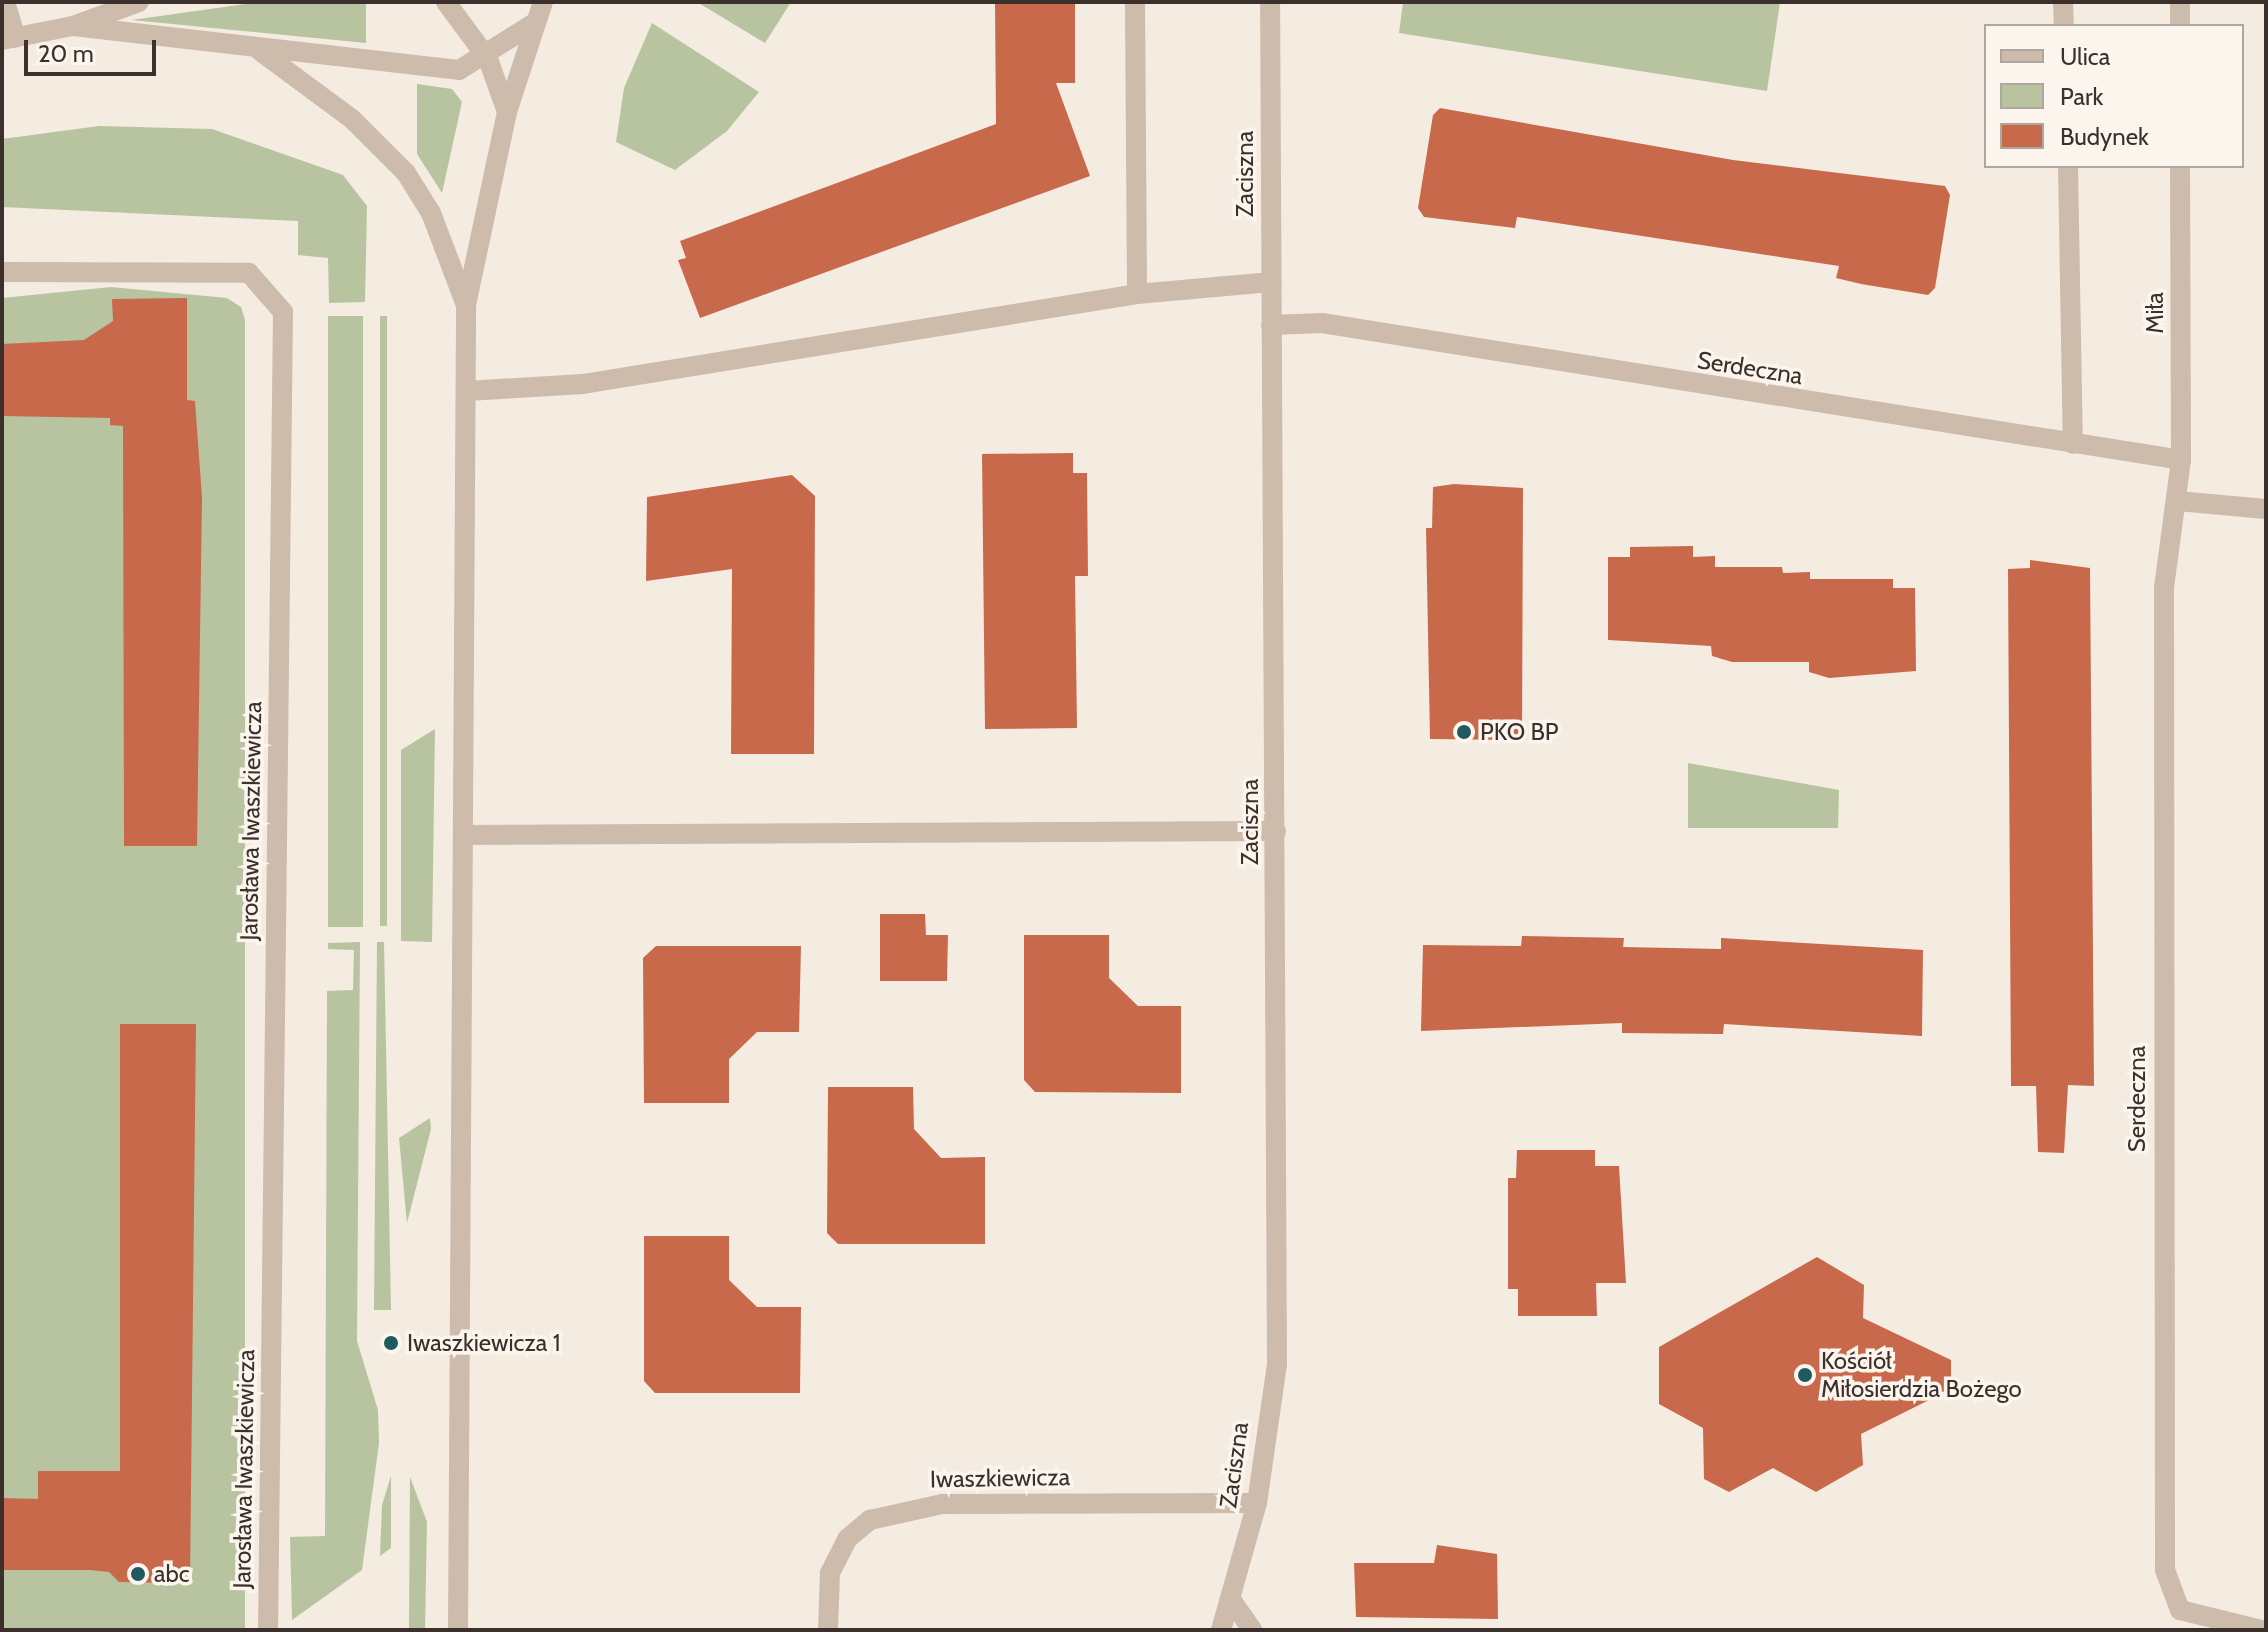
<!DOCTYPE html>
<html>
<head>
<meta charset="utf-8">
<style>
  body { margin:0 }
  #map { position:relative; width:2268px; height:1632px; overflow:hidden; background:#f4ebe1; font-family:Cabin,sans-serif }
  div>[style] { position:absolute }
  .green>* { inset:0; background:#b8c4a0; transform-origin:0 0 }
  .building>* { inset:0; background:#c8694b }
  .minor>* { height:20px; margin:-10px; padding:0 10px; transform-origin:10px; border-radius:10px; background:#cdbbac }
  .dots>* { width:22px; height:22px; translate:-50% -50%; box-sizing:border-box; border:4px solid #fbf5ee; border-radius:50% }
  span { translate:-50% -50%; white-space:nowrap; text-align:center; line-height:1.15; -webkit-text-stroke:7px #fbf5ee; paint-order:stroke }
  .street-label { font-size:24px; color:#3b302b }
  .poi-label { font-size:24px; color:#3b302b }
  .left { translate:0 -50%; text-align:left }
  .frame { position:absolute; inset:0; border:4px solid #3b302b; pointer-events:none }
  .legend { position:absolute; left:1984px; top:24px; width:260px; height:144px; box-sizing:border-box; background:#fbf5ee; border:2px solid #aea6a0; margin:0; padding:10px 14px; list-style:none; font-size:24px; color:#3b302b }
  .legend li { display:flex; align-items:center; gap:16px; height:40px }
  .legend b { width:40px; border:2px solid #aea6a0 }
  .scale { position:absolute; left:24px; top:40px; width:132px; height:36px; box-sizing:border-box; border:4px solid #3b302b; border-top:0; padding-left:10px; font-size:24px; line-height:28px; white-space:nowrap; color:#3b302b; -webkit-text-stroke:6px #fbf5ee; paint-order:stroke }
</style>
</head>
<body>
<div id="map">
  <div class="green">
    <i style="clip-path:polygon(260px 2px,366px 2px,366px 43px,132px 20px)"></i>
    <i style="clip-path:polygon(697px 2px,791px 2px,765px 43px)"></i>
    <i style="clip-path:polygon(1403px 2px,1780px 2px,1767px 91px,1399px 33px)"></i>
    <i style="clip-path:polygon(652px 23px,759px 92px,727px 131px,675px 170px,616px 142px,624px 88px)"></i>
    <i style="clip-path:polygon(417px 84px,452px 89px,462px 102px,442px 193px,417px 154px)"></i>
    <i style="clip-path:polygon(99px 126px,212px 129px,343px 175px,367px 206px,365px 302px,329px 303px,328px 258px,298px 255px,298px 221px,2px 207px,2px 139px)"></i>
    <i style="clip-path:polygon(111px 287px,227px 298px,241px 307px,245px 320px,245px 1630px,2px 1630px,2px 298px)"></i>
    <i style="left:328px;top:316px;width:35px;height:611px"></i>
    <i style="left:387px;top:316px;width:610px;height:7px;rotate:90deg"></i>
    <i style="clip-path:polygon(435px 729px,432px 942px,401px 941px,401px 750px)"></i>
    <i style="clip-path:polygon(1688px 763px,1839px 790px,1838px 828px,1688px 828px)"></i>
    <i style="clip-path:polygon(360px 942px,357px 1341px,378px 1410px,379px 1443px,362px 1570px,292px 1620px,290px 1537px,325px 1536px,327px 991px,353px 990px,354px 950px,328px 949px,328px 943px)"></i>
    <i style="clip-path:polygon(377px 942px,384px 942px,391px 1310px,374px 1310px)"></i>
    <i style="clip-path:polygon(430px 1118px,431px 1129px,407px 1223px,399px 1138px)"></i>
    <i style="clip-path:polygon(391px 1476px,391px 1548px,380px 1556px,382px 1505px)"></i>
    <i style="clip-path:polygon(410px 1477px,427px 1522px,425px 1630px,409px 1630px)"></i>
  </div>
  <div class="building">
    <i style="clip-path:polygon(995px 2px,1075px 2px,1075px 83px,1056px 83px,1090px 176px,700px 318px,678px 260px,686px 258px,680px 241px,996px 124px)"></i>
    <i style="clip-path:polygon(1440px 108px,1733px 160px,1945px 186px,1950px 195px,1935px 288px,1928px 295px,1861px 284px,1836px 278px,1839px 266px,1517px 217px,1515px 228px,1424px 217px,1418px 208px,1433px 115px)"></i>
    <i style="clip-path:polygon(187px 298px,187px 400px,195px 401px,202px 497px,197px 846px,124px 846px,123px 426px,110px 425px,110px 418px,2px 416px,2px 344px,84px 340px,113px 321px,112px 299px)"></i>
    <i style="clip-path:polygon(1073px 453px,1073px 473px,1087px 473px,1088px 576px,1075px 576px,1077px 728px,985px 729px,982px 454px)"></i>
    <i style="clip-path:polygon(792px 475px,815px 496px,814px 754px,731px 754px,732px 569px,646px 581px,647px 497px)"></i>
    <i style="clip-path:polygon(1454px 484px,1523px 488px,1522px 740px,1430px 739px,1426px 528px,1432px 528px,1433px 487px)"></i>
    <i style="clip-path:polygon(1693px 546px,1693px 557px,1715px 556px,1715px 567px,1782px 567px,1783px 573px,1810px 572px,1810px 579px,1893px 579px,1893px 588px,1915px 588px,1916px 671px,1829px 678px,1809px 672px,1809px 662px,1732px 662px,1712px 656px,1711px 646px,1608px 640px,1608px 557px,1630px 557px,1630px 547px)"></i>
    <i style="clip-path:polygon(2030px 560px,2090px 568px,2094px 1086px,2068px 1085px,2064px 1153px,2038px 1152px,2036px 1086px,2011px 1086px,2008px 569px,2030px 568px)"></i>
    <i style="clip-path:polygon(880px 914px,925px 914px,926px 935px,948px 935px,947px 981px,880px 981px)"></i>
    <i style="clip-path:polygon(1024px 935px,1109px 935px,1109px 978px,1138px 1006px,1181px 1006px,1181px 1093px,1035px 1092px,1024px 1080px)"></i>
    <i style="clip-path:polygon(1522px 936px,1624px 938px,1623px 947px,1721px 949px,1721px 938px,1923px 950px,1922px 1036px,1724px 1024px,1723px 1034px,1622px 1033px,1622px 1023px,1421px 1031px,1423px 945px,1521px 946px)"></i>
    <i style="clip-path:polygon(656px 946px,801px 946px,799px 1032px,757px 1032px,729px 1059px,729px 1103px,644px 1103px,643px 958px)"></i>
    <i style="clip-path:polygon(120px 1024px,196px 1024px,190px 1583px,119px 1582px,109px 1572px,90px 1570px,2px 1570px,2px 1498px,38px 1499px,38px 1471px,120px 1471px)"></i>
    <i style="clip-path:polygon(828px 1087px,913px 1087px,914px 1129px,941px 1158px,985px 1157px,985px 1244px,838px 1244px,827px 1233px)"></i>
    <i style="clip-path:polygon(1517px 1150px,1595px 1150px,1595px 1166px,1619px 1166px,1626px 1283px,1596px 1283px,1597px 1316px,1518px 1316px,1518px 1289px,1508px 1289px,1508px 1178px,1516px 1178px)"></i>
    <i style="clip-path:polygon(644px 1236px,729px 1236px,729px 1280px,757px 1307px,801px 1307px,800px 1393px,655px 1393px,644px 1381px)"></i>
    <i style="clip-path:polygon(1817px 1257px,1864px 1285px,1863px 1318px,1951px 1360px,1951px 1389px,1861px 1434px,1863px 1465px,1816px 1492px,1773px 1468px,1729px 1492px,1704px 1479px,1703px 1428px,1659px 1404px,1659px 1347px)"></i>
    <i style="clip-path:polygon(1437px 1545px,1497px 1554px,1498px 1619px,1356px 1617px,1354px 1563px,1434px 1563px)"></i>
  </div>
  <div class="minor">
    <i style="left:5px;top:2px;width:37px;rotate:73deg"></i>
    <i style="left:446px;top:2px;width:71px;rotate:53.6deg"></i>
    <i style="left:488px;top:59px;width:56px;rotate:70.3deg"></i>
    <i style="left:1135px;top:2px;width:292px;rotate:89.6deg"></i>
    <i style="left:2063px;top:2px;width:24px;rotate:88deg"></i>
    <i style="left:2180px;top:2px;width:24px;rotate:90deg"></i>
    <i style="left:73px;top:26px;width:388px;rotate:6.5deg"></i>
    <i style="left:459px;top:70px;width:87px;rotate:-31.9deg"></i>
    <i style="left:2px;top:40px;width:72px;rotate:-11.2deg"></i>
    <i style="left:73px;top:26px;width:70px;rotate:-20deg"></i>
    <i style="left:260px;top:51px;width:114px;rotate:36.5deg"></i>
    <i style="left:352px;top:119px;width:76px;rotate:45deg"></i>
    <i style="left:406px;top:173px;width:47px;rotate:58deg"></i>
    <i style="left:431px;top:213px;width:98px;rotate:69.2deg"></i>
    <i style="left:2068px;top:166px;width:278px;rotate:89deg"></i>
    <i style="left:2180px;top:166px;width:294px;rotate:89.8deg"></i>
    <i style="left:2181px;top:460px;width:128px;rotate:97.6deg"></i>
    <i style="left:2164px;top:587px;width:983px;rotate:89.94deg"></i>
    <i style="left:2165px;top:1570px;width:43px;rotate:69.4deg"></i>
    <i style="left:2180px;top:1610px;width:84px;rotate:13.7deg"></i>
    <i style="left:2px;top:272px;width:247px;rotate:0.2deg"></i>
    <i style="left:249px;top:273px;width:52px;rotate:48.9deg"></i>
    <i style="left:283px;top:312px;width:1318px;rotate:90.65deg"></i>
    <i style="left:1271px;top:325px;width:51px;rotate:-2.2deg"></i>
    <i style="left:1322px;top:323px;width:870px;rotate:9.06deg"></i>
    <i style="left:467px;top:391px;width:116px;rotate:-3.5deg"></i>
    <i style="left:583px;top:384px;width:561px;rotate:-9.23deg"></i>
    <i style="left:1137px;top:294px;width:135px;rotate:-5.1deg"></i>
    <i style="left:2178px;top:501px;width:88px;rotate:5.2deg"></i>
    <i style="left:463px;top:835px;width:813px;rotate:-0.28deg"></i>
    <i style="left:1232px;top:1601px;width:35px;rotate:55deg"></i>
    <i style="left:458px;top:1630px;width:1325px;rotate:-89.65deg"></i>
    <i style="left:466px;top:305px;width:197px;rotate:-78deg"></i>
    <i style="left:507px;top:112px;width:116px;rotate:-71.9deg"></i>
    <i style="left:828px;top:1630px;width:57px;rotate:-88deg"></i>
    <i style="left:830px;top:1573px;width:38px;rotate:-63deg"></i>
    <i style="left:847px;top:1539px;width:30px;rotate:-40deg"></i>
    <i style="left:870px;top:1520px;width:74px;rotate:-12.5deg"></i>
    <i style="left:942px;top:1504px;width:315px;rotate:-0.2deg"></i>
    <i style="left:1221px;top:1630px;width:132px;rotate:-74.2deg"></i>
    <i style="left:1257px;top:1503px;width:139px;rotate:-81.8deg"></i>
    <i style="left:1277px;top:1365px;width:1363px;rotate:-90.29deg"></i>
  </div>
  <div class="dots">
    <i style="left:1464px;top:732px;background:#1f5a5e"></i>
    <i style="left:391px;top:1343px;background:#1f5a5e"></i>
    <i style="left:1805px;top:1375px;background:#1f5a5e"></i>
    <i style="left:138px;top:1574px;background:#1f5a5e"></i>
  </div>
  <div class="street-label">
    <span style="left:1245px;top:174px;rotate:-90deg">Zaciszna</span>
    <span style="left:2155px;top:313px;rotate:-90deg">Miła</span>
    <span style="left:1750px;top:368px;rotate:9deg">Serdeczna</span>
    <span style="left:251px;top:821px;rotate:-89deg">Jarosława Iwaszkiewicza</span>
    <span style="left:1250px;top:822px;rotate:-90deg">Zaciszna</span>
    <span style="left:2137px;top:1099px;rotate:-90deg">Serdeczna</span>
    <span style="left:1234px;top:1465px;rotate:-82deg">Zaciszna</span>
    <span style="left:244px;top:1469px;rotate:-89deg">Jarosława Iwaszkiewicza</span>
    <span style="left:1000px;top:1478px;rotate:-1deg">Iwaszkiewicza</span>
  </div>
  <div class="poi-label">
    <span class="left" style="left:1480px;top:732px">PKO BP</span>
    <span class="left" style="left:407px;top:1343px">Iwaszkiewicza 1</span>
    <span class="left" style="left:1821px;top:1375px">Kościół<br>Miłosierdzia Bożego</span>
    <span class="left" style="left:154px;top:1574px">abc</span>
  </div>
  <div class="frame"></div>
  <ul class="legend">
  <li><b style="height:10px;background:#cdbbac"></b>Ulica</li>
  <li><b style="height:22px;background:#b8c4a0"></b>Park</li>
  <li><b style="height:22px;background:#c8694b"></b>Budynek</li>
  </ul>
  <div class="scale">20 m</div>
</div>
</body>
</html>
